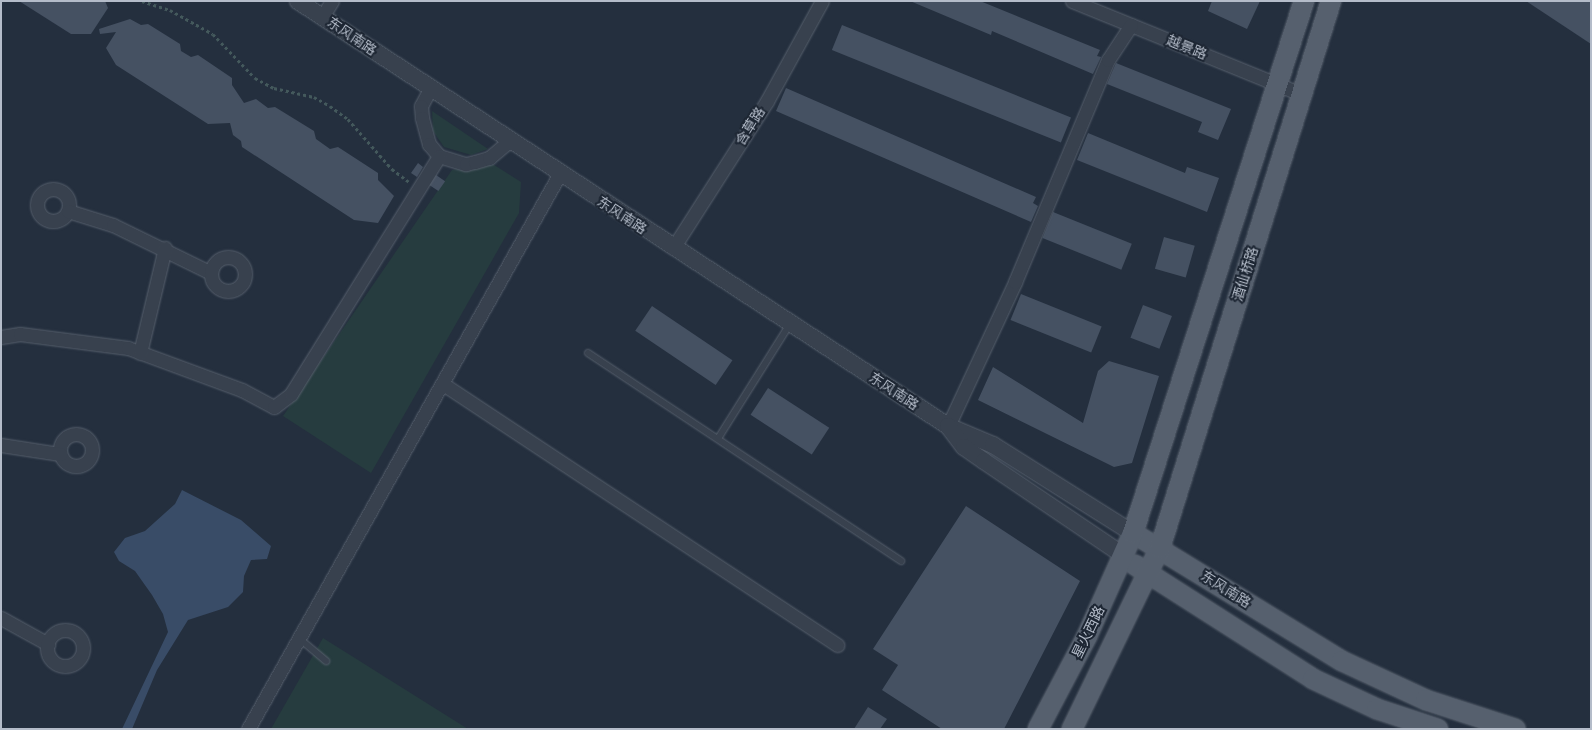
<!DOCTYPE html>
<html>
<head>
<meta charset="utf-8">
<style>
  body { margin:0 }
  #map { position:relative; width:1592px; height:730px; overflow:hidden; background:#242f3e; font-family:Jost,"Noto Sans SC",sans-serif }
  div>[style] { position:absolute }
  .green>* { inset:0; background:#263c3f }
  .water>* { inset:0; background:#394c67 }
  .building>* { inset:0; background:#455162; transform-origin:0 0 }
  .path>* { height:2.5px; margin-top:-1.25px; transform-origin:0; background:repeating-linear-gradient(90deg,#44595c 0 3px,transparent 0 6px) }
  .roads { filter:drop-shadow(0 0 1px #565f6c) drop-shadow(0 0 1px #565f6c) }
  .service>* { height:6px; margin:-3px; padding:0 3px; transform-origin:3px; border-radius:3px; background:#38414e }
  .minor>* { height:13px; margin:-6.5px; padding:0 6.5px; transform-origin:6.5px; border-radius:6.5px; background:#38414e }
  .minor>.ring { margin:-6.5px; padding:0; box-sizing:content-box; background:none; border:13px solid #38414e; border-radius:50% }
  .tertiary>* { height:16px; margin:-8px; padding:0 8px; transform-origin:8px; border-radius:8px; background:#38414e }
  .primary>* { height:20px; margin:-10px; padding:0 10px; transform-origin:10px; border-radius:10px; background:#56606e }
  span { translate:-50% -50%; white-space:nowrap; text-align:center; line-height:1.15; -webkit-text-stroke:4px #1d2633; paint-order:stroke }
  .street-label { font-size:14px; color:#b4bcc9 }
  .frame { position:absolute; inset:0; border:2px solid #b4bcc9; pointer-events:none }
</style>
</head>
<body>
<div id="map">
  <div class="green">
    <i style="clip-path:polygon(432px 111px,488px 149px,471px 155px,444px 147px,433px 131px)"></i>
    <i style="clip-path:polygon(491px 163px,521px 182px,519px 213px,371px 473px,283px 416px,452px 170px)"></i>
    <i style="clip-path:polygon(323px 638px,468px 729px,271px 729px)"></i>
  </div>
  <div class="water">
    <i style="clip-path:polygon(182px 490px,241px 520px,271px 546px,267px 559px,251px 560px,244px 576px,243px 592px,228px 607px,188px 620px,157px 670px,132px 729px,122px 729px,168px 632px,163px 614px,152px 595px,135px 571px,119px 561px,114px 552px,125px 538px,145px 531px,175px 504px)"></i>
  </div>
  <div class="building">
    <i style="clip-path:polygon(19px 1px,105px 1px,108px 8px,91px 34px,71px 34px)"></i>
    <i style="clip-path:polygon(910px 1px,980px 1px,1100px 50px,1097px 56px,1101px 57px,1093px 74px,992px 31px,991px 35px)"></i>
    <i style="clip-path:polygon(1212px 1px,1260px 1px,1247px 29px,1208px 11px)"></i>
    <i style="clip-path:polygon(1526px 1px,1591px 1px,1591px 44px)"></i>
    <i style="clip-path:polygon(130px 19px,141px 25px,148px 24px,180px 44px,181px 51px,191px 57px,198px 55px,232px 78px,232px 85px,244px 103px,256px 99px,268px 108px,275px 107px,314px 131px,316px 139px,330px 149px,338px 147px,378px 173px,378px 180px,394px 196px,378px 223px,354px 220px,242px 147px,241px 141px,233px 135px,230px 123px,208px 124px,116px 65px,106px 48px,116px 32px,100px 34px,99px 29px)"></i>
    <i style="left:842px;top:25px;width:247px;height:27px;rotate:22deg"></i>
    <i style="clip-path:polygon(1116px 63px,1231px 109px,1218px 140px,1198px 132px,1202px 122px,1107px 84px)"></i>
    <i style="clip-path:polygon(786px 88px,1036px 197px,1033px 203px,1038px 206px,1031px 222px,776px 111px)"></i>
    <i style="clip-path:polygon(1088px 133px,1185px 173px,1187px 167px,1219px 178px,1207px 212px,1077px 160px)"></i>
    <i style="clip-path:polygon(418px 163px,423px 167px,417px 177px,411px 173px)"></i>
    <i style="left:436px;top:175px;width:11px;height:12px;rotate:34deg"></i>
    <i style="left:1053px;top:212px;width:85px;height:28px;rotate:22deg"></i>
    <i style="left:1164px;top:237px;width:32px;height:33px;rotate:16deg"></i>
    <i style="left:1021px;top:294px;width:87px;height:28px;rotate:22deg"></i>
    <i style="left:1143px;top:305px;width:31px;height:35px;rotate:21deg"></i>
    <i style="left:652px;top:306px;width:97px;height:30px;rotate:34deg"></i>
    <i style="clip-path:polygon(1109px 361px,1159px 376px,1132px 463px,1114px 467px,978px 400px,993px 367px,1083px 423px,1098px 371px)"></i>
    <i style="left:768px;top:388px;width:73px;height:32px;rotate:33deg"></i>
    <i style="clip-path:polygon(966px 506px,1080px 581px,1004px 729px,942px 729px,882px 690px,898px 665px,873px 649px)"></i>
    <i style="clip-path:polygon(868px 707px,887px 719px,880px 729px,854px 729px)"></i>
  </div>
  <div class="path">
    <i style="left:142px;top:1px;width:29px;rotate:18deg"></i>
    <i style="left:170px;top:10px;width:49px;rotate:29.2deg"></i>
    <i style="left:213px;top:34px;width:61px;rotate:46.3deg"></i>
    <i style="left:255px;top:78px;width:21px;rotate:28deg"></i>
    <i style="left:274px;top:88px;width:41px;rotate:12.7deg"></i>
    <i style="left:314px;top:97px;width:18px;rotate:29deg"></i>
    <i style="left:330px;top:106px;width:22px;rotate:36deg"></i>
    <i style="left:348px;top:119px;width:67px;rotate:48.7deg"></i>
    <i style="left:392px;top:169px;width:21px;rotate:37deg"></i>
  </div>
  <div class="roads">
    <div class="service">
      <i style="left:588px;top:353px;width:376px;rotate:33.6deg"></i>
      <i style="left:719px;top:437px;width:133px;rotate:-57.9deg"></i>
      <i style="left:301px;top:640px;width:33px;rotate:40deg"></i>
    </div>
    <div class="minor">
      <i style="left:1072px;top:1px;width:247px;rotate:22.1deg"></i>
      <i style="left:322px;top:17px;width:19px;rotate:-58deg"></i>
      <i style="left:430px;top:89px;width:19px;rotate:118deg"></i>
      <i style="left:421px;top:106px;width:12px;rotate:85deg"></i>
      <i style="left:422px;top:118px;width:27px;rotate:75deg"></i>
      <i style="left:429px;top:144px;width:16px;rotate:50deg"></i>
      <i style="left:439px;top:156px;width:28px;rotate:17deg"></i>
      <i style="left:466px;top:164px;width:9px;rotate:-13deg"></i>
      <i style="left:475px;top:162px;width:15px;rotate:-16deg"></i>
      <i style="left:489px;top:158px;width:26px;rotate:-40deg"></i>
      <i class="ring" style="left:37px;top:189px;width:19px;height:19px"></i>
      <i style="left:68px;top:211px;width:47px;rotate:17.3deg"></i>
      <i style="left:113px;top:225px;width:109px;rotate:26.1deg"></i>
      <i style="left:673px;top:248px;width:174px;rotate:-57.4deg"></i>
      <i style="left:767px;top:101px;width:114px;rotate:-61.2deg"></i>
      <i class="ring" style="left:211px;top:257px;width:21px;height:21px"></i>
      <i style="left:1px;top:337px;width:19px;rotate:-9deg"></i>
      <i style="left:20px;top:334px;width:109px;rotate:7.4deg"></i>
      <i style="left:128px;top:348px;width:121px;rotate:20.2deg"></i>
      <i style="left:242px;top:390px;width:36px;rotate:28deg"></i>
      <i style="left:274px;top:407px;width:21px;rotate:-37deg"></i>
      <i style="left:291px;top:394px;width:280px;rotate:-58.1deg"></i>
      <i style="left:140px;top:353px;width:108px;rotate:-76.6deg"></i>
      <i style="left:443px;top:384px;width:473px;rotate:33.5deg"></i>
      <i style="left:948px;top:426px;width:159px;rotate:-65deg"></i>
      <i style="left:1015px;top:282px;width:241px;rotate:-67.3deg"></i>
      <i style="left:1108px;top:60px;width:42px;rotate:-56.7deg"></i>
      <i class="ring" style="left:60px;top:434px;width:19px;height:19px"></i>
      <i style="left:1px;top:445px;width:60px;rotate:8.7deg"></i>
      <i style="left:1px;top:618px;width:54px;rotate:29deg"></i>
      <i class="ring" style="left:47px;top:630px;width:23px;height:23px"></i>
      <i style="left:248px;top:729px;width:635px;rotate:-60.69deg"></i>
    </div>
    <div class="tertiary">
      <i style="left:298px;top:1px;width:777px;rotate:33.18deg"></i>
      <i style="left:948px;top:426px;width:49px;rotate:22.9deg"></i>
      <i style="left:993px;top:445px;width:165px;rotate:32.2deg"></i>
      <i style="left:948px;top:426px;width:26px;rotate:53deg"></i>
      <i style="left:964px;top:447px;width:24px;rotate:35deg"></i>
      <i style="left:984px;top:461px;width:168px;rotate:34.1deg"></i>
    </div>
    <div class="primary">
      <i style="left:1133px;top:533px;width:245px;rotate:31.5deg"></i>
      <i style="left:1342px;top:661px;width:93px;rotate:24.9deg"></i>
      <i style="left:1426px;top:700px;width:94px;rotate:18deg"></i>
      <i style="left:1135px;top:565px;width:211px;rotate:32.6deg"></i>
      <i style="left:1313px;top:679px;width:71px;rotate:25.1deg"></i>
      <i style="left:1377px;top:709px;width:64px;rotate:18.2deg"></i>
      <i style="left:1038px;top:729px;width:105px;rotate:-62.2deg"></i>
      <i style="left:1087px;top:636px;width:113px;rotate:-65.9deg"></i>
      <i style="left:1133px;top:533px;width:559px;rotate:-72.18deg"></i>
      <i style="left:1072px;top:729px;width:201px;rotate:-64.1deg"></i>
      <i style="left:1160px;top:548px;width:573px;rotate:-72.64deg"></i>
    </div>
  </div>
  <div class="street-label">
    <span style="left:352px;top:36px;rotate:34deg">东风南路</span>
    <span style="left:1187px;top:47px;rotate:22deg">越景路</span>
    <span style="left:750px;top:126px;rotate:-58deg">含草路</span>
    <span style="left:622px;top:215px;rotate:33deg">东风南路</span>
    <span style="left:1245px;top:274px;rotate:-73deg">酒仙桥路</span>
    <span style="left:894px;top:391px;rotate:33deg">东风南路</span>
    <span style="left:1226px;top:589px;rotate:32deg">东风南路</span>
    <span style="left:1088px;top:632px;rotate:-64deg">星火西路</span>
  </div>
  <div class="frame"></div>
</div>
</body>
</html>
